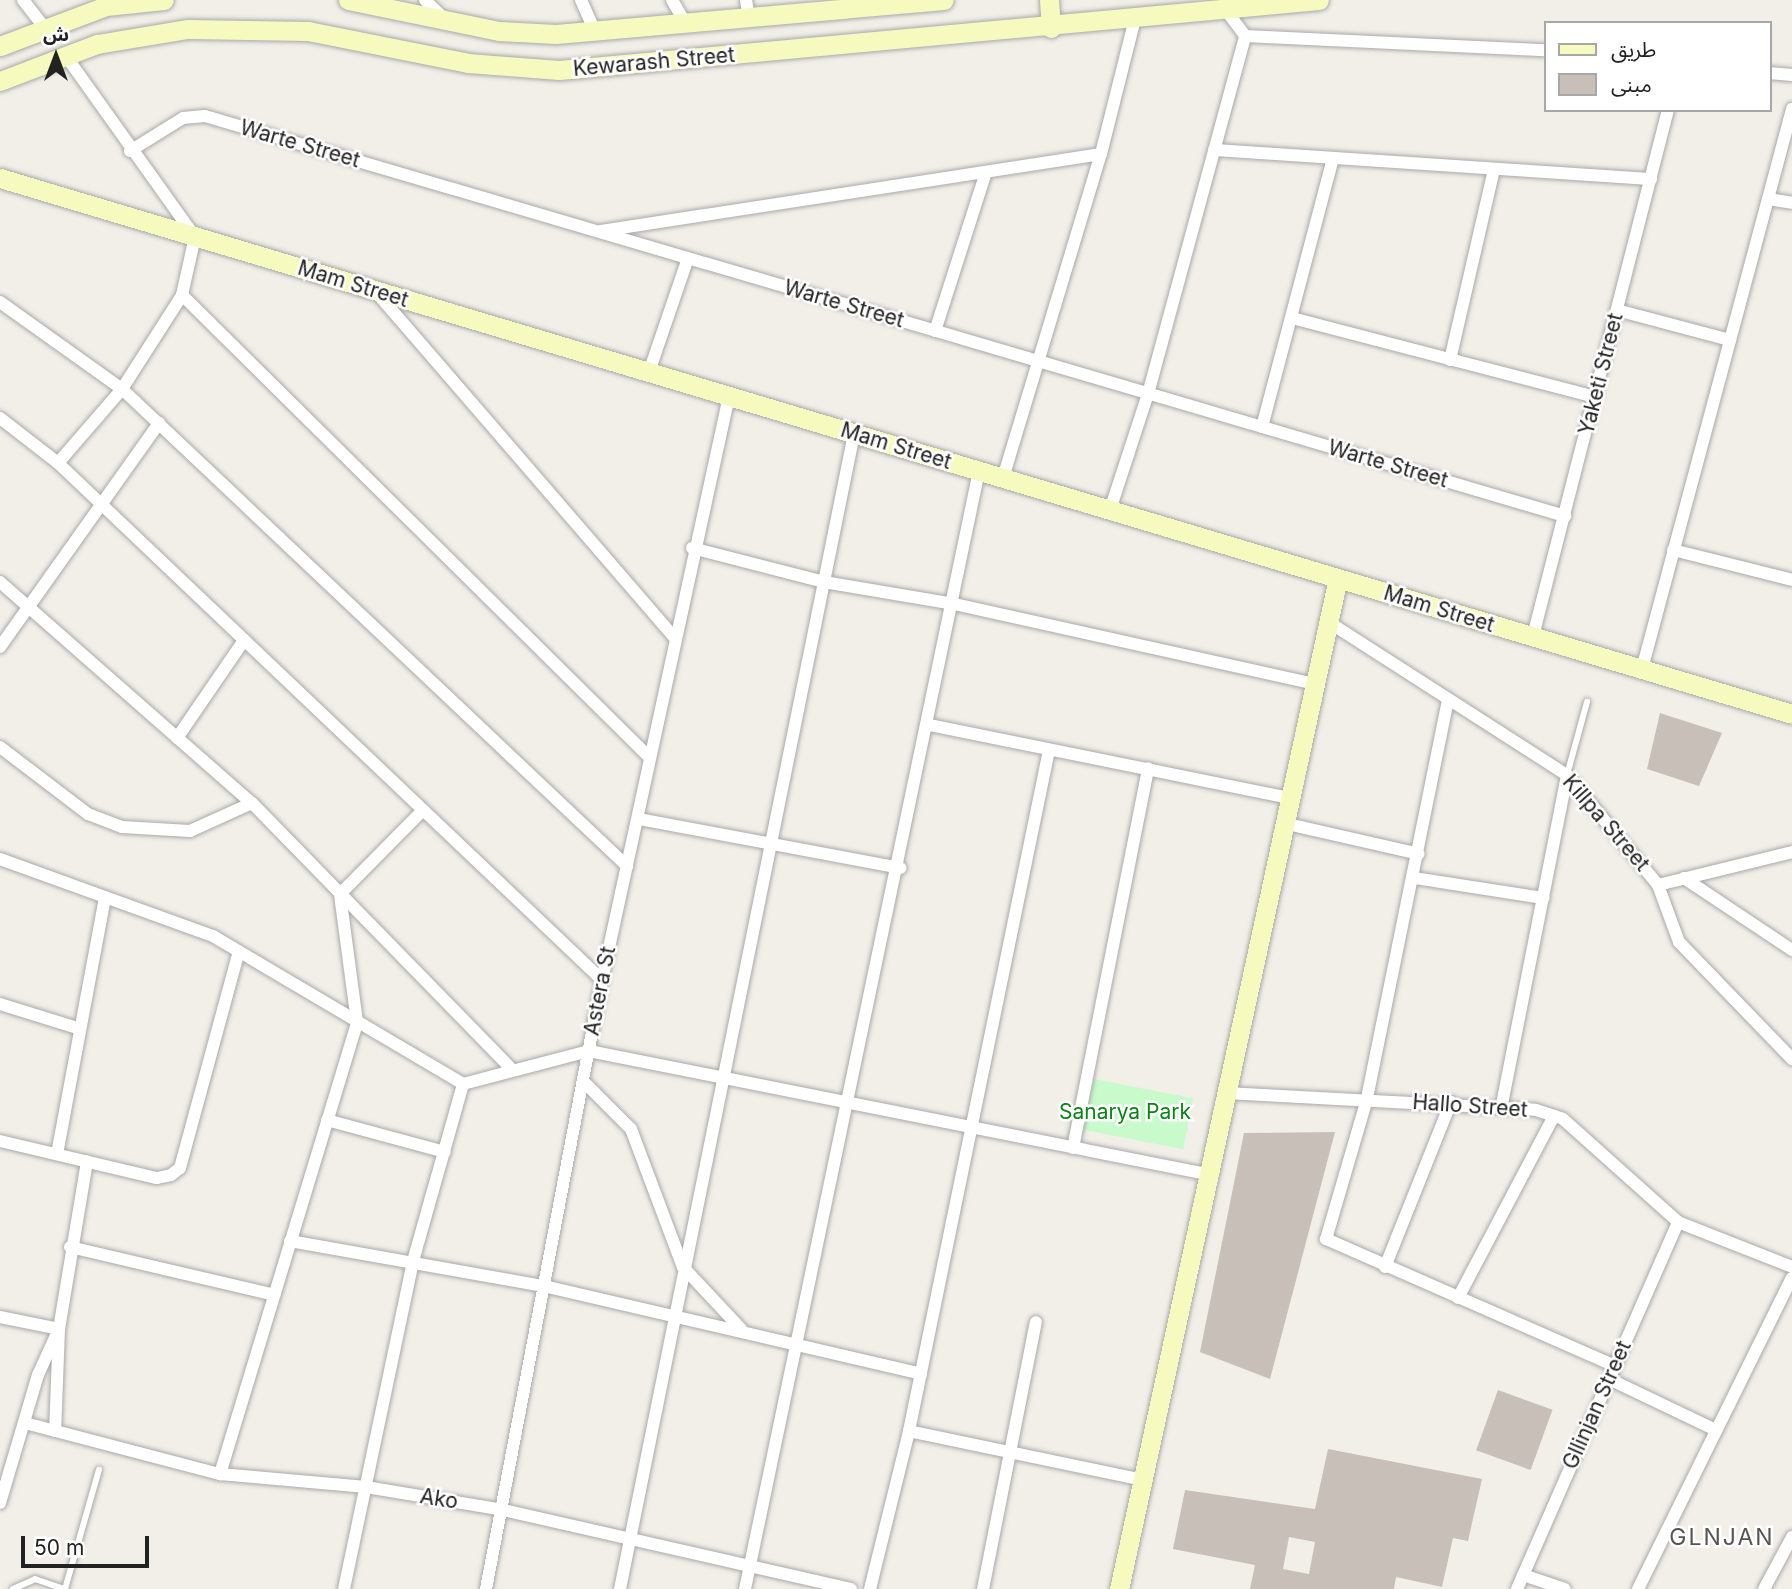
<!DOCTYPE html>
<html>
<head>
<meta charset="utf-8">
<style>
  body { margin:0 }
  #map { position:relative; width:1792px; height:1589px; overflow:hidden; background:#f2efe9; font-family:Inter,"Noto Sans Arabic",sans-serif }
  div>[style] { position:absolute }
  .park>* { inset:0; background:#c8facc; transform-origin:0 0 }
  .building>* { inset:0; background:#c7bfb8; transform-origin:0 0 }
  .roads { filter:drop-shadow(0 0 2px #a9a9a9) drop-shadow(0 0 2px #a9a9a9) }
  .lane>* { height:6px; margin:-3px; padding:0 3px; transform-origin:3px; border-radius:3px; background:#fff }
  .street>* { height:12px; margin:-6px; padding:0 6px; transform-origin:6px; border-radius:6px; background:#fff }
  .secondary>* { height:19px; margin:-9.5px; padding:0 9.5px; transform-origin:9.5px; border-radius:9.5px; background:#f7fabf }
  span { translate:-50% -50%; white-space:nowrap; text-align:center; line-height:1.15; -webkit-text-stroke:5px #fff; paint-order:stroke }
  .street-label { font-size:21px; color:#222 }
  .park-label { font-size:21px; color:#0c8416 }
  .neighbourhood-label { font-size:23px; color:#555; letter-spacing:2px }
  .legend { position:absolute; left:1544px; top:21px; width:228px; height:91px; box-sizing:border-box; background:#fff; border:2px solid #a7a7a7; margin:0; padding:9px 12px; list-style:none; font-size:21px; color:#222 }
  .legend li { display:flex; align-items:center; gap:14px; height:35px }
  .legend b { width:35px; border:2px solid #a7a7a7 }
  .north { position:absolute; left:21px; top:21px; width:70px; height:70px; -webkit-text-stroke:5px #fff; paint-order:stroke; rotate:0deg; font-size:19px; font-weight:700; line-height:28px; text-align:center; color:#222 }
  .north::after { content:''; display:block; margin:auto; width:24px; height:32px; background:#222; clip-path:polygon(50% 0,100% 100%,50% 72%,0 100%) }
  .scale { position:absolute; left:21px; top:1536px; width:128px; height:32px; box-sizing:border-box; border:4px solid #222; border-top:0; padding-left:9px; font-size:21px; line-height:24px; white-space:nowrap; color:#222; -webkit-text-stroke:5px #fff; paint-order:stroke }
</style>
</head>
<body>
<div id="map">
  <div class="park">
    <i style="left:1094px;top:1079px;width:101px;height:52px;rotate:11deg"></i>
  </div>
  <div class="building">
    <i style="clip-path:polygon(1660px 713px,1722px 733px,1699px 786px,1647px 769px)"></i>
    <i style="clip-path:polygon(1335px 1132px,1270px 1379px,1200px 1352px,1244px 1133px)"></i>
    <i style="left:1498px;top:1390px;width:58px;height:64px;rotate:20deg"></i>
    <i style="clip-path:polygon(evenodd,1328px 1449px,1482px 1479px,1468px 1541px,1453px 1538px,1442px 1587px,1396px 1577px,1394px 1589px,1250px 1589px,1255px 1565px,1173px 1549px,1185px 1490px,1315px 1509px,1328px 1449px,1289px 1537px,1315px 1542px,1309px 1574px,1283px 1569px,1289px 1537px)"></i>
  </div>
  <div class="roads">
    <div class="lane">
      <i style="left:1567px;top:775px;width:76px;rotate:-74.7deg"></i>
      <i style="left:13px;top:1589px;width:24px;rotate:-24deg"></i>
      <i style="left:35px;top:1579px;width:31px;rotate:19deg"></i>
      <i style="left:65px;top:1589px;width:124px;rotate:-74.1deg"></i>
    </div>
    <div class="street">
      <i style="left:23px;top:0;width:36px;rotate:52deg"></i>
      <i style="left:425px;top:0;width:28px;rotate:44deg"></i>
      <i style="left:581px;top:0;width:34px;rotate:66deg"></i>
      <i style="left:672px;top:0;width:24px;rotate:60deg"></i>
      <i style="left:746px;top:0;width:18px;rotate:81deg"></i>
      <i style="left:1225px;top:9px;width:34px;rotate:53deg"></i>
      <i style="left:1245px;top:36px;width:300px;rotate:2.7deg"></i>
      <i style="left:1769px;top:73px;width:23px;rotate:5deg"></i>
      <i style="left:1214px;top:150px;width:438px;rotate:3.8deg"></i>
      <i style="left:130px;top:151px;width:62px;rotate:-31.9deg"></i>
      <i style="left:183px;top:118px;width:22px;rotate:-5deg"></i>
      <i style="left:205px;top:116px;width:1418px;rotate:16.39deg"></i>
      <i style="left:1768px;top:199px;width:24px;rotate:9deg"></i>
      <i style="left:601px;top:231px;width:506px;rotate:-8.75deg"></i>
      <i style="left:377px;top:293px;width:454px;rotate:49.2deg"></i>
      <i style="left:182px;top:295px;width:657px;rotate:44.69deg"></i>
      <i style="left:0;top:302px;width:150px;rotate:35.5deg"></i>
      <i style="left:122px;top:389px;width:695px;rotate:43.37deg"></i>
      <i style="left:1617px;top:310px;width:117px;rotate:14.9deg"></i>
      <i style="left:1292px;top:318px;width:313px;rotate:14.6deg"></i>
      <i style="left:935px;top:331px;width:167px;rotate:-72.2deg"></i>
      <i style="left:1450px;top:360px;width:196px;rotate:-77deg"></i>
      <i style="left:649px;top:372px;width:120px;rotate:-71.1deg"></i>
      <i style="left:0;top:418px;width:73px;rotate:37.8deg"></i>
      <i style="left:58px;top:463px;width:750px;rotate:43.54deg"></i>
      <i style="left:1262px;top:427px;width:278px;rotate:-75.2deg"></i>
      <i style="left:58px;top:463px;width:98px;rotate:-49.1deg"></i>
      <i style="left:122px;top:389px;width:112px;rotate:-57.4deg"></i>
      <i style="left:182px;top:295px;width:59px;rotate:-77.4deg"></i>
      <i style="left:195px;top:237px;width:224px;rotate:-125.5deg"></i>
      <i style="left:1003px;top:478px;width:338px;rotate:-73.2deg"></i>
      <i style="left:1101px;top:154px;width:139px;rotate:-75.9deg"></i>
      <i style="left:1110px;top:510px;width:122px;rotate:-71.9deg"></i>
      <i style="left:1148px;top:394px;width:371px;rotate:-74.8deg"></i>
      <i style="left:692px;top:548px;width:136px;rotate:14.4deg"></i>
      <i style="left:824px;top:582px;width:132px;rotate:9.6deg"></i>
      <i style="left:954px;top:604px;width:366px;rotate:12.5deg"></i>
      <i style="left:1673px;top:550px;width:123px;rotate:14.1deg"></i>
      <i style="left:0;top:582px;width:335px;rotate:41.3deg"></i>
      <i style="left:252px;top:803px;width:369px;rotate:45.7deg"></i>
      <i style="left:1327px;top:621px;width:285px;rotate:32.7deg"></i>
      <i style="left:1567px;top:775px;width:143px;rotate:50.4deg"></i>
      <i style="left:1658px;top:885px;width:61px;rotate:69.8deg"></i>
      <i style="left:1679px;top:942px;width:163px;rotate:46deg"></i>
      <i style="left:1533px;top:636px;width:543px;rotate:-75.61deg"></i>
      <i style="left:0;top:647px;width:275px;rotate:-54.6deg"></i>
      <i style="left:1642px;top:669px;width:580px;rotate:-75deg"></i>
      <i style="left:1448px;top:700px;width:407px;rotate:101.5deg"></i>
      <i style="left:1367px;top:1099px;width:146px;rotate:106.3deg"></i>
      <i style="left:1326px;top:1239px;width:316px;rotate:23.7deg"></i>
      <i style="left:930px;top:725px;width:365px;rotate:11.5deg"></i>
      <i style="left:177px;top:738px;width:119px;rotate:-55.6deg"></i>
      <i style="left:0;top:747px;width:111px;rotate:37.3deg"></i>
      <i style="left:88px;top:814px;width:36px;rotate:21deg"></i>
      <i style="left:122px;top:827px;width:68px;rotate:3.4deg"></i>
      <i style="left:190px;top:831px;width:68px;rotate:-24.3deg"></i>
      <i style="left:639px;top:819px;width:266px;rotate:10.6deg"></i>
      <i style="left:1283px;top:823px;width:139px;rotate:12.8deg"></i>
      <i style="left:0;top:859px;width:226px;rotate:19.9deg"></i>
      <i style="left:213px;top:936px;width:291px;rotate:30.6deg"></i>
      <i style="left:463px;top:1084px;width:130px;rotate:-14.7deg"></i>
      <i style="left:589px;top:1051px;width:629px;rotate:11.27deg"></i>
      <i style="left:1415px;top:878px;width:130px;rotate:8.9deg"></i>
      <i style="left:1684px;top:878px;width:130px;rotate:33.7deg"></i>
      <i style="left:1658px;top:885px;width:138px;rotate:-13.8deg"></i>
      <i style="left:0;top:1004px;width:81px;rotate:17.3deg"></i>
      <i style="left:584px;top:1082px;width:66px;rotate:45deg"></i>
      <i style="left:631px;top:1129px;width:147px;rotate:69.4deg"></i>
      <i style="left:683px;top:1267px;width:85px;rotate:46.9deg"></i>
      <i style="left:1226px;top:1093px;width:310px;rotate:3.1deg"></i>
      <i style="left:1536px;top:1110px;width:28px;rotate:18deg"></i>
      <i style="left:1563px;top:1119px;width:154px;rotate:41.8deg"></i>
      <i style="left:1678px;top:1222px;width:123px;rotate:21.5deg"></i>
      <i style="left:1502px;top:1104px;width:335px;rotate:-78.8deg"></i>
      <i style="left:327px;top:1120px;width:122px;rotate:15.2deg"></i>
      <i style="left:0;top:1141px;width:161px;rotate:13.3deg"></i>
      <i style="left:157px;top:1178px;width:14px;rotate:-12deg"></i>
      <i style="left:171px;top:1175px;width:11px;rotate:-38deg"></i>
      <i style="left:180px;top:1168px;width:222px;rotate:-74.8deg"></i>
      <i style="left:1073px;top:1148px;width:387px;rotate:-78.8deg"></i>
      <i style="left:57px;top:1154px;width:261px;rotate:-79.4deg"></i>
      <i style="left:290px;top:1241px;width:262px;rotate:10.1deg"></i>
      <i style="left:548px;top:1287px;width:383px;rotate:13.1deg"></i>
      <i style="left:70px;top:1247px;width:210px;rotate:13.2deg"></i>
      <i style="left:1385px;top:1267px;width:178px;rotate:-68.2deg"></i>
      <i style="left:1458px;top:1298px;width:206px;rotate:-62.2deg"></i>
      <i style="left:0;top:1317px;width:60px;rotate:11.5deg"></i>
      <i style="left:59px;top:1329px;width:102px;rotate:92.2deg"></i>
      <i style="left:1609px;top:1379px;width:119px;rotate:25.5deg"></i>
      <i style="left:25px;top:1423px;width:202px;rotate:14.7deg"></i>
      <i style="left:220px;top:1474px;width:147px;rotate:5.1deg"></i>
      <i style="left:366px;top:1487px;width:139px;rotate:9.5deg"></i>
      <i style="left:503px;top:1510px;width:357px;rotate:12.8deg"></i>
      <i style="left:909px;top:1431px;width:240px;rotate:11.8deg"></i>
      <i style="left:220px;top:1474px;width:472px;rotate:-73.1deg"></i>
      <i style="left:357px;top:1022px;width:129px;rotate:-97.6deg"></i>
      <i style="left:340px;top:894px;width:118px;rotate:-45.3deg"></i>
      <i style="left:0;top:1503px;width:134px;rotate:-73.5deg"></i>
      <i style="left:38px;top:1375px;width:51px;rotate:-65.5deg"></i>
      <i style="left:59px;top:1329px;width:170px;rotate:-80.5deg"></i>
      <i style="left:1523px;top:1575px;width:44px;rotate:18.4deg"></i>
      <i style="left:344px;top:1589px;width:335px;rotate:-78.1deg"></i>
      <i style="left:413px;top:1261px;width:184px;rotate:-74.2deg"></i>
      <i style="left:486px;top:1589px;width:620px;rotate:-79.22deg"></i>
      <i style="left:602px;top:980px;width:598px;rotate:-77.73deg"></i>
      <i style="left:620px;top:1589px;width:1178px;rotate:-78.55deg"></i>
      <i style="left:745px;top:1589px;width:1142px;rotate:-78.18deg"></i>
      <i style="left:870px;top:1589px;width:163px;rotate:-76.1deg"></i>
      <i style="left:909px;top:1431px;width:695px;rotate:-78.38deg"></i>
      <i style="left:983px;top:1589px;width:272px;rotate:-78.8deg"></i>
      <i style="left:1517px;top:1589px;width:401px;rotate:-66.3deg"></i>
      <i style="left:1638px;top:1589px;width:347px;rotate:-63.7deg"></i>
      <i style="left:1764px;top:1589px;width:59px;rotate:-61.7deg"></i>
    </div>
    <div class="secondary">
      <i style="left:348px;top:0;width:154px;rotate:11.6deg"></i>
      <i style="left:499px;top:31px;width:57px;rotate:3deg"></i>
      <i style="left:556px;top:34px;width:389px;rotate:-5deg"></i>
      <i style="left:1049px;top:0;width:28px;rotate:86deg"></i>
      <i style="left:0;top:46px;width:113px;rotate:-20.7deg"></i>
      <i style="left:106px;top:6px;width:58px;rotate:-5.9deg"></i>
      <i style="left:0;top:81px;width:104px;rotate:-20.9deg"></i>
      <i style="left:97px;top:44px;width:92px;rotate:-9.4deg"></i>
      <i style="left:188px;top:29px;width:120px;rotate:1deg"></i>
      <i style="left:308px;top:31px;width:163px;rotate:11.3deg"></i>
      <i style="left:468px;top:63px;width:91px;rotate:4.4deg"></i>
      <i style="left:559px;top:70px;width:763px;rotate:-5.26deg"></i>
      <i style="left:0;top:178px;width:1870px;rotate:16.65deg"></i>
      <i style="left:1119px;top:1589px;width:1034px;rotate:-77.78deg"></i>
    </div>
  </div>
  <div class="street-label">
    <span style="left:654px;top:62px;rotate:-5deg">Kewarash Street</span>
    <span style="left:300px;top:144px;rotate:16deg">Warte Street</span>
    <span style="left:353px;top:284px;rotate:17deg">Mam Street</span>
    <span style="left:844px;top:304px;rotate:16deg">Warte Street</span>
    <span style="left:1601px;top:374px;rotate:-76deg">Yaketi Street</span>
    <span style="left:896px;top:446px;rotate:17deg">Mam Street</span>
    <span style="left:1388px;top:464px;rotate:16deg">Warte Street</span>
    <span style="left:1439px;top:609px;rotate:17deg">Mam Street</span>
    <span style="left:1606px;top:823px;rotate:49deg">Killpa Street</span>
    <span style="left:600px;top:991px;rotate:-79deg">Astera St</span>
    <span style="left:1470px;top:1106px;rotate:4deg">Hallo Street</span>
    <span style="left:1597px;top:1405px;rotate:-66deg">Gllinjan Street</span>
    <span style="left:439px;top:1499px;rotate:9deg">Ako</span>
  </div>
  <div class="park-label">
    <span style="left:1125px;top:1112px">Sanarya Park</span>
  </div>
  <div class="neighbourhood-label">
    <span style="left:1722px;top:1537px">GLNJAN</span>
  </div>
  <ul class="legend">
  <li><b style="height:9px;background:#f7fabf"></b>طريق</li>
  <li><b style="height:19px;background:#c7bfb8"></b>مبنى</li>
  </ul>
  <div class="north">ش</div>
  <div class="scale">50 m</div>
</div>
</body>
</html>
